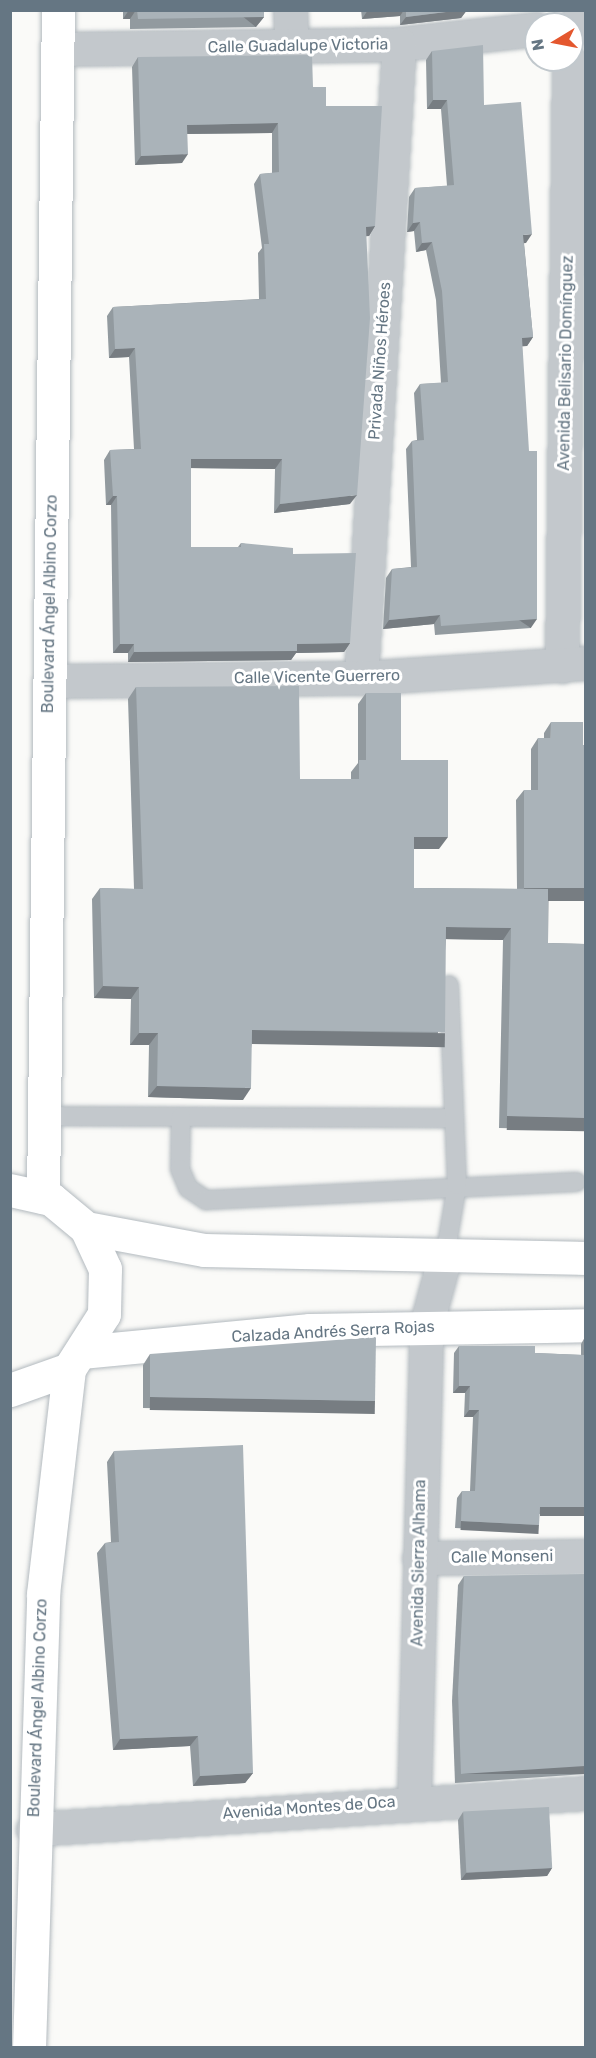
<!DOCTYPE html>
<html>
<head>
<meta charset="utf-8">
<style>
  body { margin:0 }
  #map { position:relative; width:596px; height:2058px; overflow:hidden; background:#fafaf8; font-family:Rubik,sans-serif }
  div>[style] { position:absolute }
  .roads { filter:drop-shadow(0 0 2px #b3babf) drop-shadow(0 0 2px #b3babf) }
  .lane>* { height:18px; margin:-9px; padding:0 9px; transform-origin:9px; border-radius:9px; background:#c3c8cc }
  .street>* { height:33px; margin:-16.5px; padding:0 16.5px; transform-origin:16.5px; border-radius:16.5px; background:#c3c8cc }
  .secondary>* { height:33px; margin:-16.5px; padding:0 16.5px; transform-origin:16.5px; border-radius:16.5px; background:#fff }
  .primary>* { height:33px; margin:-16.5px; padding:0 16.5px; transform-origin:16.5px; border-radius:16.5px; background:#fff }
  .wall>* { inset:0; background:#929a9f }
  .shaded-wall>* { inset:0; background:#777d82; transform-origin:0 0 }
  .building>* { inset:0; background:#aab3b9; transform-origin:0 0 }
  span { translate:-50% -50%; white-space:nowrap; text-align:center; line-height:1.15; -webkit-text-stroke:6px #fff; paint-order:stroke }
  .street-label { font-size:16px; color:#657683 }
  .frame { position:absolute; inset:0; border:12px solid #657683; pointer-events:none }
  .north { position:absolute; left:524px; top:12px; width:60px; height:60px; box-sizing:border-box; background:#fff; border:2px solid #c1c8cd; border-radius:50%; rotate:260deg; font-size:16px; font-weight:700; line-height:24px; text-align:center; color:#657683 }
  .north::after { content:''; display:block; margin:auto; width:21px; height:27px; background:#e4572e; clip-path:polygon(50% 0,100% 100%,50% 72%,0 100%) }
</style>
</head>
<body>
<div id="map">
  <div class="roads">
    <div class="lane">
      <i style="left:43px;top:1116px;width:411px;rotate:0.3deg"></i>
      <i style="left:181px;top:1117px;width:52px;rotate:91.1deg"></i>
      <i style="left:180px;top:1169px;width:21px;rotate:67deg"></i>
      <i style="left:188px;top:1188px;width:22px;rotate:34deg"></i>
      <i style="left:206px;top:1200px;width:371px;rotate:-2.8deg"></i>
      <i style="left:445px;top:1256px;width:72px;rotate:-80.4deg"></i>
      <i style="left:457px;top:1185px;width:200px;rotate:-92.3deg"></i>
    </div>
    <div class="street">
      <i style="left:290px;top:10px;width:35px;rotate:87deg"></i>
      <i style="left:572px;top:26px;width:14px;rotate:-4deg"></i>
      <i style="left:58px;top:49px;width:341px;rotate:-0.8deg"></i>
      <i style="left:399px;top:44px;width:138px;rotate:-6.2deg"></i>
      <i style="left:562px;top:666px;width:606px;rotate:-89.34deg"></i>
      <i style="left:361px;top:678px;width:635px;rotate:-86.57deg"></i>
      <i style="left:49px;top:681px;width:312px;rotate:-0.6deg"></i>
      <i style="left:361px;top:678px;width:225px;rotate:-3.8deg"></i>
      <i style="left:419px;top:1558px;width:167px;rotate:-0.7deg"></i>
      <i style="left:414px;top:1800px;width:474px;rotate:-88.5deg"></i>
      <i style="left:426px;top:1326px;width:73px;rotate:-74.8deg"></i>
      <i style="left:33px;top:1829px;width:554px;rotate:-3.72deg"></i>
    </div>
    <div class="secondary">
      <i style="left:86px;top:1228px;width:120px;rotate:10.6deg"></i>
      <i style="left:204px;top:1250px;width:382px;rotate:1.2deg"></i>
      <i style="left:81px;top:1352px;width:230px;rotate:-5.5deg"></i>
      <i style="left:310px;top:1330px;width:276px;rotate:-1deg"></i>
    </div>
    <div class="primary">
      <i style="left:10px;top:1190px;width:42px;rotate:12.4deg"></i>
      <i style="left:51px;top:1199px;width:45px;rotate:39.6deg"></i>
      <i style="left:86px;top:1228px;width:45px;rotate:65.1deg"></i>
      <i style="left:105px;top:1269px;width:45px;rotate:91.3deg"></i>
      <i style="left:104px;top:1314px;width:65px;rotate:122.5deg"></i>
      <i style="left:69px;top:1369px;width:63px;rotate:160.4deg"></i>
      <i style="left:43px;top:1197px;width:1187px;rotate:-89.28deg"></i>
      <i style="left:29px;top:2048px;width:454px;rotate:-88.2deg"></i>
      <i style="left:43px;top:1594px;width:226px;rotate:-83.4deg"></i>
    </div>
  </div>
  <div class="wall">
    <i style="clip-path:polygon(123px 10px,264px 10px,264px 17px,256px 27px,130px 29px,130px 19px,123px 19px)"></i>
    <i style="clip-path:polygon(361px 10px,467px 10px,461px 18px,400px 25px,400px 16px,362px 19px)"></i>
    <i style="clip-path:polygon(432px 51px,484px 105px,526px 243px,524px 243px,533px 337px,527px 346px,522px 346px,531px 628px,435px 635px,434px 624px,383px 629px,386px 578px,392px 569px,411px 567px,406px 449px,412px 441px,417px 440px,414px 393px,420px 384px,441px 383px,436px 300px,426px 250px,416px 252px,414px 231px,407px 232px,409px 197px,415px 188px,447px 186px,441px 109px,427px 109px,426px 60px)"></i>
    <i style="clip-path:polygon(138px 57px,313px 87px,326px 106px,375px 226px,369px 236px,366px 236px,350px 504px,274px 513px,275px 469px,191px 468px,191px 547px,238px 547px,241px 543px,293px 554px,350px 643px,344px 652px,296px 653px,291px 660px,128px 662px,128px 653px,113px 653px,111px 505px,106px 505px,104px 460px,110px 450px,134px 449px,129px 357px,109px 358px,107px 316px,113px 307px,259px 299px,258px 253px,262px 248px,254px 184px,260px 174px,272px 173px,272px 133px,187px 134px,182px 163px,135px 165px,132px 67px)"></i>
    <i style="clip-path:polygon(136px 687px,300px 779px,351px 779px,351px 772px,358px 763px,358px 704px,366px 693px,401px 760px,439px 849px,414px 849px,414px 888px,517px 889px,516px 800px,524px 790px,531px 790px,531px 749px,538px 738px,544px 738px,544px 733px,551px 722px,548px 943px,585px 944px,585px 1130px,499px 1128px,503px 940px,446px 939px,437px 1044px,252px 1042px,243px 1100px,148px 1097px,149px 1045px,130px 1045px,131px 999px,94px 998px,92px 899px,100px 888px,134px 889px,128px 699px)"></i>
    <i style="clip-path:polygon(585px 1337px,585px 1514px,539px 1514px,539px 1525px,534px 1532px,455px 1528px,457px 1498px,462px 1491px,470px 1491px,473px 1417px,464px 1417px,465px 1393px,453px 1393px,454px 1353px,459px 1346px,535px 1353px,581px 1355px,581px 1344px)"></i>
    <i style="clip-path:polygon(150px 1354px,375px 1401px,367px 1412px,143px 1408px,143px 1365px)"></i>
    <i style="clip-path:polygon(114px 1451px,253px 1773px,245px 1783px,193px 1786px,190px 1746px,113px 1750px,97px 1553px,105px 1543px,111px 1542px,107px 1462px)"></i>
    <i style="clip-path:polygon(464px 1576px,585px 1774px,455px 1783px,452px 1701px,458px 1585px)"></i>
    <i style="clip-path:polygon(463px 1812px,552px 1868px,547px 1876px,461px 1880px,458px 1820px)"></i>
  </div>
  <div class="shaded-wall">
    <i style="clip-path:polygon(129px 10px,136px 10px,130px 19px,123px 19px)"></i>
    <i style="clip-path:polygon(368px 10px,404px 10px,400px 16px,362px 19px)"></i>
    <i style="clip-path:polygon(462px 10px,467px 10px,461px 18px,400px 25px,406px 17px)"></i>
    <i style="left:264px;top:17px;width:13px;height:126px;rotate:129deg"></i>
    <i style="clip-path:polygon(433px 100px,447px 100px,441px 109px,427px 109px)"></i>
    <i style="clip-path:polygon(278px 123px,272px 133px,181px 134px,187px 125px)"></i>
    <i style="clip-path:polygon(188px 154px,182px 163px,135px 165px,141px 156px)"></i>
    <i style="clip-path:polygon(420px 222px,414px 231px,407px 232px,413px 223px)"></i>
    <i style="clip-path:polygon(375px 226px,369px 236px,359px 237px,366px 227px)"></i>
    <i style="clip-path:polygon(532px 234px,526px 243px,517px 244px,523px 235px)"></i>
    <i style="clip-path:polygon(432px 242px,426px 250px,416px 252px,422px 243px)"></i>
    <i style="clip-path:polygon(533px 337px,527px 346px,515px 347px,522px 338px)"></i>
    <i style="clip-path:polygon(135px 348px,129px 357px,109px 358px,115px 349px)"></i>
    <i style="clip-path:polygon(191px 459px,282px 459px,275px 469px,184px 468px)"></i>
    <i style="clip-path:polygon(357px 495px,350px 504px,274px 513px,280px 504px)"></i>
    <i style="clip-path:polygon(113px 496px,117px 496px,111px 505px,106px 505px)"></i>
    <i style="clip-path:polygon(440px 615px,434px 624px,383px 629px,389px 620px)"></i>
    <i style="left:537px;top:619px;width:11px;height:96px;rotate:124deg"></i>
    <i style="clip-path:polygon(350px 643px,344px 652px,296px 653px,291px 660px,128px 662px,134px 652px,297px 644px)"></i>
    <i style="clip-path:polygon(120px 644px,134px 644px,128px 653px,113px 653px)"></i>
    <i style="clip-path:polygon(414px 837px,448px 837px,439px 849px,405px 849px)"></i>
    <i style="left:524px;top:888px;width:61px;height:13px"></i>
    <i style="clip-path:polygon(446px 927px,511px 928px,503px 940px,438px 939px)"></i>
    <i style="clip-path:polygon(103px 986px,139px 987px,131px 999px,94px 998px)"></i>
    <i style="left:252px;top:1030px;width:193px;height:14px;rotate:1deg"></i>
    <i style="clip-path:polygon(139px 1033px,158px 1033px,149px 1045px,130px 1045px)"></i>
    <i style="clip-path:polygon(157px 1086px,251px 1088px,243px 1100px,148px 1097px)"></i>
    <i style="left:507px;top:1116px;width:78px;height:14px;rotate:1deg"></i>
    <i style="clip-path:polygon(459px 1386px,470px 1386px,465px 1393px,453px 1393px)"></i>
    <i style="left:150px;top:1397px;width:225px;height:13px;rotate:1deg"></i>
    <i style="clip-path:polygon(469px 1410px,479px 1410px,473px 1417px,464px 1417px)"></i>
    <i style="left:540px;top:1507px;width:45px;height:9px"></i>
    <i style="left:461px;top:1521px;width:78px;height:9px;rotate:3deg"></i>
    <i style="clip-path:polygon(198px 1736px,190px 1746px,113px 1750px,120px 1739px)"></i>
    <i style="left:585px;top:1766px;width:8px;height:124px;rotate:90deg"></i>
    <i style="clip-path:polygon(253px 1773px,245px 1783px,193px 1786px,200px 1776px)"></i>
    <i style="clip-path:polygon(552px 1868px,547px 1876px,461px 1880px,466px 1873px)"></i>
  </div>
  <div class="building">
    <i style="clip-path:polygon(137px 10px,264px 10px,264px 17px,138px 19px)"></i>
    <i style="clip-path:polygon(406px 10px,462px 10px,406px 17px)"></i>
    <i style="clip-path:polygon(483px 45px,484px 105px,521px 102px,532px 234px,523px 235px,533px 337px,522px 338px,529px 451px,537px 451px,537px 619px,441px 626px,440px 615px,389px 620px,392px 569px,417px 567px,412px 441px,424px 440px,420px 384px,448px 382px,442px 291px,432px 242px,422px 243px,420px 222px,413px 223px,415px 188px,454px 185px,447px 100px,433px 100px,432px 51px)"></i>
    <i style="clip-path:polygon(312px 55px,313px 87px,326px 87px,326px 106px,382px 106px,375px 226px,366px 227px,370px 318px,357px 495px,280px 504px,282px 459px,191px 459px,191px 547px,241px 547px,241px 543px,293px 548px,293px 554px,356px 553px,350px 643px,297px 644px,297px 651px,134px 652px,134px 644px,120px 644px,117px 496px,113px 496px,110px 450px,141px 449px,135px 348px,115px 349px,113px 307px,266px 299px,264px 244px,269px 244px,260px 174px,279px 172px,278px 123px,187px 125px,188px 154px,141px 156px,138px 57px)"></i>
    <i style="clip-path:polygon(299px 686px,300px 779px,359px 779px,359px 760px,366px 760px,366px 693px,401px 693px,401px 760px,448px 760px,448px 837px,414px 837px,414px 888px,548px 889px,548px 943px,585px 944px,585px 1118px,507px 1116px,511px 928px,446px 927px,445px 1032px,252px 1030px,251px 1088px,157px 1086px,158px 1033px,139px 1033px,139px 987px,103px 986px,100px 888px,143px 889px,136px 687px)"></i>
    <i style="clip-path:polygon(551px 722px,583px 722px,583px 745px,585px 745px,585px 888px,524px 888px,524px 790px,538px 790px,538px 738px,551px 738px)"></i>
    <i style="clip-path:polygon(376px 1337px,375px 1401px,150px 1397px,150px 1354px)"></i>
    <i style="clip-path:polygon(459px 1346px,535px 1346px,535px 1353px,585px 1355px,585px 1507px,540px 1507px,539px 1525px,461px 1521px,462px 1491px,475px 1491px,479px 1410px,469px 1410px,470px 1386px,459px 1386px)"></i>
    <i style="clip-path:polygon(243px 1445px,253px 1773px,200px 1776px,198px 1736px,120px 1739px,105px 1543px,119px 1542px,114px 1451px)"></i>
    <i style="clip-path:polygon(585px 1574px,585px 1766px,461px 1774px,458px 1692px,464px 1576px)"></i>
    <i style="left:549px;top:1807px;width:61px;height:86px;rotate:87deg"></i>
  </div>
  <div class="street-label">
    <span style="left:298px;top:46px;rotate:-1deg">Calle Guadalupe Victoria</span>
    <span style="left:380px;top:361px;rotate:-86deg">Privada Niños Héroes</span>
    <span style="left:566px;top:363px;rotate:-89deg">Avenida Belisario Domínguez</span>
    <span style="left:50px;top:604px;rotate:-89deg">Boulevard Ángel Albino Corzo</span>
    <span style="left:317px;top:677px;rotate:-1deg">Calle Vicente Guerrero</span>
    <span style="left:333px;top:1332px;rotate:-3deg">Calzada Andrés Serra Rojas</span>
    <span style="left:502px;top:1557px;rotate:-1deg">Calle Monseni</span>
    <span style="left:419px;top:1563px;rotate:-89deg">Avenida Sierra Alhama</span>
    <span style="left:38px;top:1708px;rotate:-88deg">Boulevard Ángel Albino Corzo</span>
    <span style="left:309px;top:1808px;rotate:-4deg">Avenida Montes de Oca</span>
  </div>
  <div class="frame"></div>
  <div class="north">N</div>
</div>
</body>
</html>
